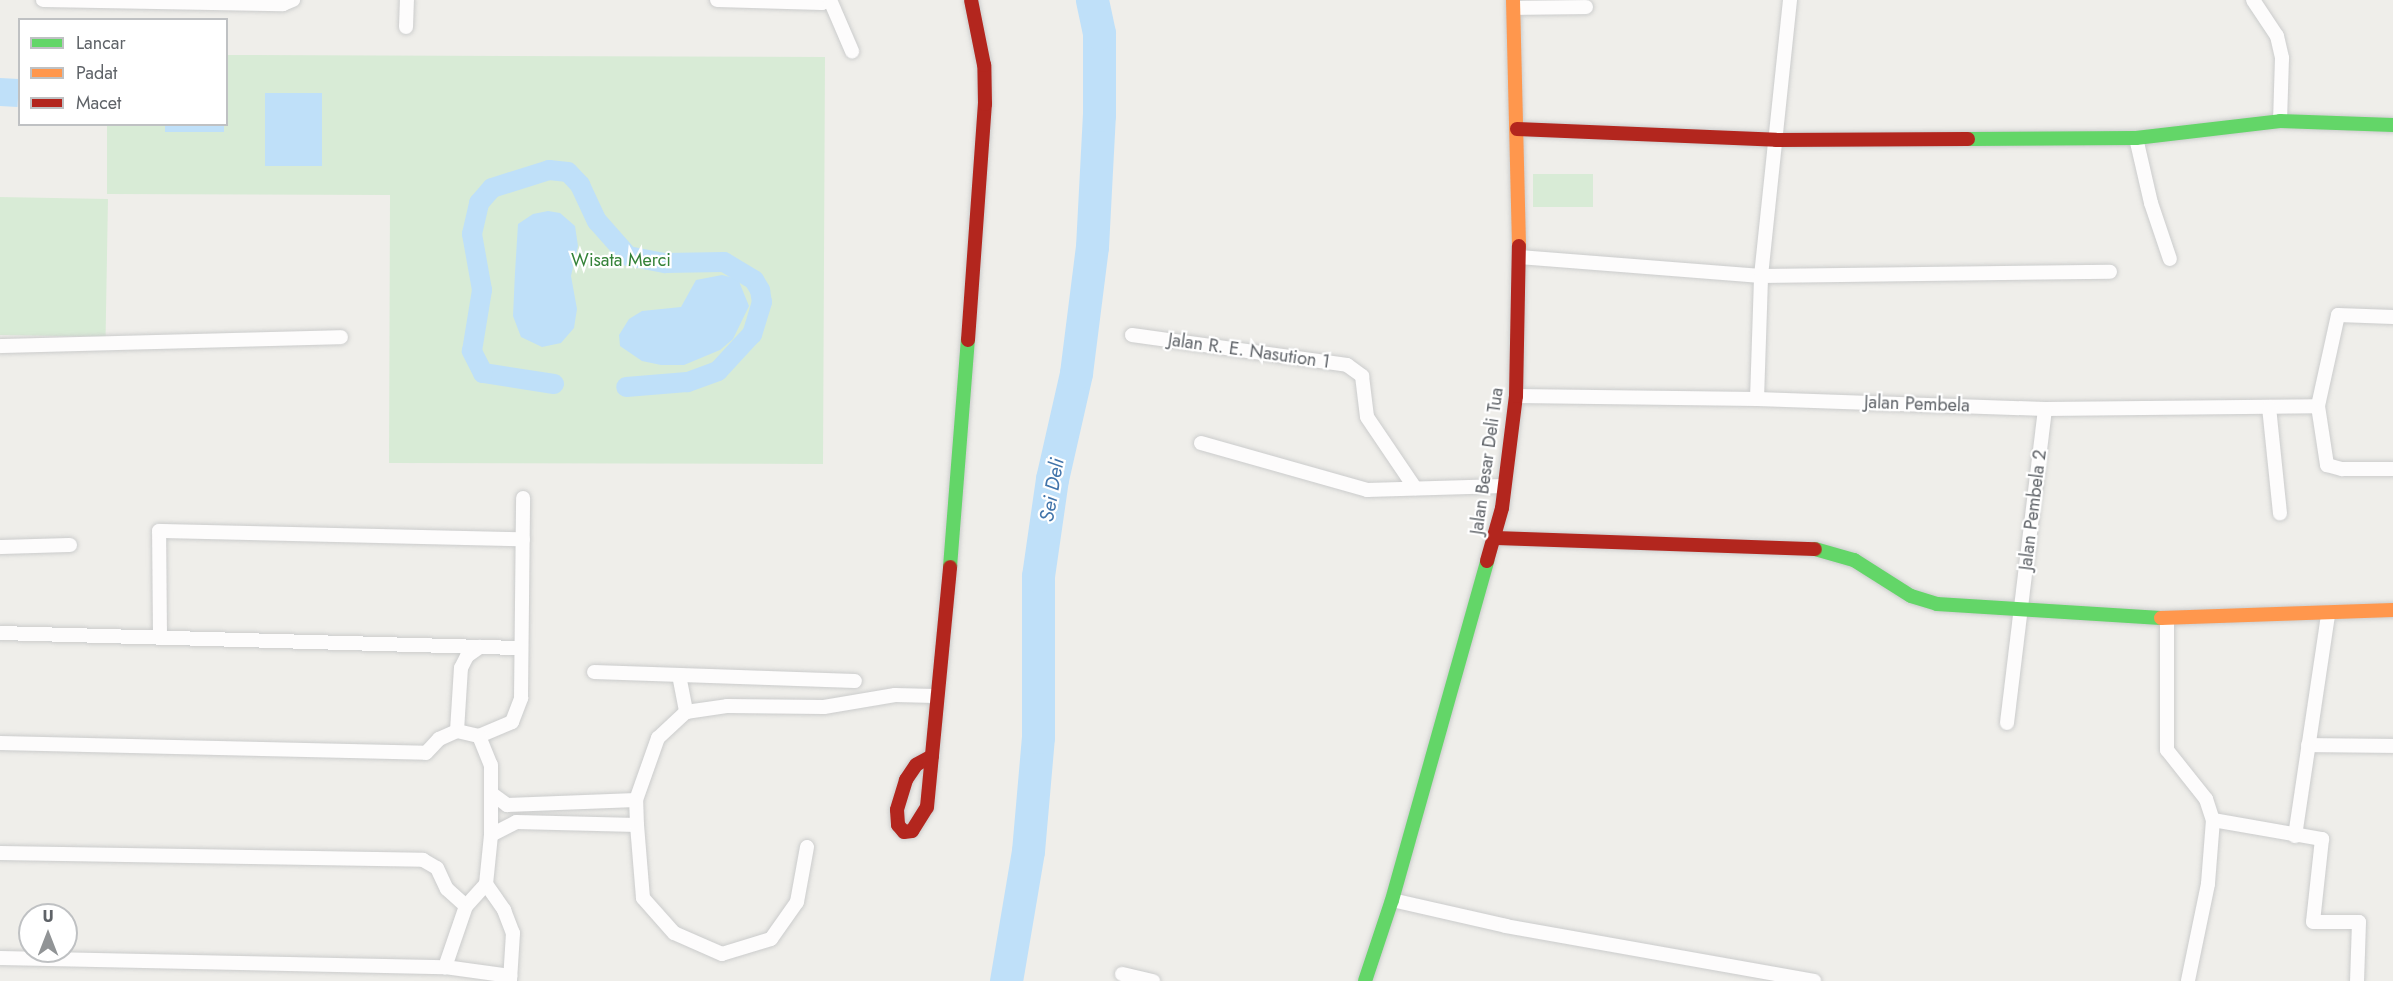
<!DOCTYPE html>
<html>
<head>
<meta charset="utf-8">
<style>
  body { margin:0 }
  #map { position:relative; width:2393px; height:981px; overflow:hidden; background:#efeeea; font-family:Jost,sans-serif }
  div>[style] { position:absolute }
  .green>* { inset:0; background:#d8ebd6; transform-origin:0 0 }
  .water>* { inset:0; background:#bfe0f9; transform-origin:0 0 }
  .canal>* { height:20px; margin:-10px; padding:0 10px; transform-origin:10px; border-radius:10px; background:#bfe0f9 }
  .river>* { height:33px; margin:-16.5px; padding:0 16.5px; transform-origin:16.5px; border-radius:16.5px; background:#bfe0f9 }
  .roads { filter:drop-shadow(0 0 2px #cbcccc) drop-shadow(0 0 2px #cbcccc) }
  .street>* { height:14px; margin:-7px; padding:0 7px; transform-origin:7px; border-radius:7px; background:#fdfcfc }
  .fast>* { height:14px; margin:-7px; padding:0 7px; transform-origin:7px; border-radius:7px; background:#63d668 }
  .slow>* { height:14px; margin:-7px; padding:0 7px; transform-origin:7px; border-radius:7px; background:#ff974d }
  .jam>* { height:14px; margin:-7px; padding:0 7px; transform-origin:7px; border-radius:7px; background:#b3261e }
  span { translate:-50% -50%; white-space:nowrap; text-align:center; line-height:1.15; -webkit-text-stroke:4.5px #fff; paint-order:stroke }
  .park-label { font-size:18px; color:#348238 }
  .street-label { font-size:18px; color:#5f6368 }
  .water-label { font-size:20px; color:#4174aa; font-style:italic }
  .legend { position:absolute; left:18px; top:18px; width:210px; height:108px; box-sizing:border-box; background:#fff; border:2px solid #bfc1c3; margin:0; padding:8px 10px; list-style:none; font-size:18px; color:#5f6368 }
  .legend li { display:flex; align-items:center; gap:12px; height:30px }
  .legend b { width:30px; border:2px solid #bfc1c3 }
  .north { position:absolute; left:18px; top:903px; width:60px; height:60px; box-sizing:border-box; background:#fff; border:2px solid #bfc1c3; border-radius:50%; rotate:0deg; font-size:16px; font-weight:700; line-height:24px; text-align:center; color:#5f6368 }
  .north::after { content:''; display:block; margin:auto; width:21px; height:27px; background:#919496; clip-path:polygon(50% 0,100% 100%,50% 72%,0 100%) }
</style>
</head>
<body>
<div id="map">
  <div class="green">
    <i style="clip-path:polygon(227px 55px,825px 57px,823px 464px,389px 463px,390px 195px,107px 194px,107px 125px,226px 124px)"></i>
    <i style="left:1533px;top:174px;width:60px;height:33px"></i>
    <i style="left:0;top:197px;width:108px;height:138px;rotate:1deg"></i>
  </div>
  <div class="water">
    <i style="left:0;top:78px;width:19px;height:28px;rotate:3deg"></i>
    <i style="left:265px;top:93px;width:57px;height:73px"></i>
    <i style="left:165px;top:125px;width:59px;height:7px"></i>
    <i style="clip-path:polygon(548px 211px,560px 213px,575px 226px,578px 246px,571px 276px,577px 309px,574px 328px,561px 343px,542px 347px,521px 337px,513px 316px,515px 272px,518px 224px,533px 214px)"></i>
    <i style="clip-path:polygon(722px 275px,738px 279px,749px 306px,733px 339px,720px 350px,684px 365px,661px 365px,642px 361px,620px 346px,619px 335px,629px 319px,642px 311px,681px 307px,696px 280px)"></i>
  </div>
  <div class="canal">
    <i style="left:554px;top:384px;width:72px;rotate:-171.2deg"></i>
    <i style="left:483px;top:373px;width:25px;rotate:-117deg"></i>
    <i style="left:472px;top:351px;width:62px;rotate:-80.7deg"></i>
    <i style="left:482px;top:290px;width:57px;rotate:-100.1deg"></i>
    <i style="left:472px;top:234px;width:32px;rotate:-77deg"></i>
    <i style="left:479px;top:203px;width:20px;rotate:-49deg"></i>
    <i style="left:492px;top:188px;width:60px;rotate:-17.5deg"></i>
    <i style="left:549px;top:170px;width:19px;rotate:6deg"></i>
    <i style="left:568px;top:172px;width:18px;rotate:47deg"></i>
    <i style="left:580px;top:185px;width:40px;rotate:65deg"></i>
    <i style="left:597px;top:221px;width:47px;rotate:48.5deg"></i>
    <i style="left:628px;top:256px;width:38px;rotate:11deg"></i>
    <i style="left:665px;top:263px;width:59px;rotate:-1deg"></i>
    <i style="left:724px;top:262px;width:35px;rotate:31deg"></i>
    <i style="left:754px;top:280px;width:12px;rotate:59deg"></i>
    <i style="left:760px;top:290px;width:12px;rotate:81deg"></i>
    <i style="left:762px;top:302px;width:34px;rotate:107deg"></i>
    <i style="left:752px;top:334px;width:50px;rotate:132.6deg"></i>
    <i style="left:718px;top:371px;width:33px;rotate:160deg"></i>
    <i style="left:687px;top:382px;width:61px;rotate:175.3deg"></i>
  </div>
  <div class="river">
    <i style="left:1006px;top:981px;width:132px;rotate:-80.4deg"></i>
    <i style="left:1028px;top:851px;width:114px;rotate:-85deg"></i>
    <i style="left:1038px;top:737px;width:161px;rotate:-90deg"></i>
    <i style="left:1038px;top:576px;width:98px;rotate:-81.8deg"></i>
    <i style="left:1052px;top:479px;width:109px;rotate:-77.2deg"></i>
    <i style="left:1076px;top:373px;width:127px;rotate:-82.8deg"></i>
    <i style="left:1092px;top:247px;width:132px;rotate:-87deg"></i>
    <i style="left:1099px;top:115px;width:82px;rotate:-90deg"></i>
    <i style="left:1099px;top:33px;width:34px;rotate:-102deg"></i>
  </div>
  <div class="roads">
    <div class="street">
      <i style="left:43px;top:0;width:240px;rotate:1deg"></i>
      <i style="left:283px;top:4px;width:11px;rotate:-22deg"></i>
      <i style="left:717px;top:0;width:105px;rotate:1.6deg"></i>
      <i style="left:822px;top:3px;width:7px;rotate:-27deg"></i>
      <i style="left:830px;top:0;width:56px;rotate:66.7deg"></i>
      <i style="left:2253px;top:0;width:43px;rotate:56.3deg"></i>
      <i style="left:2277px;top:36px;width:23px;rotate:77deg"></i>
      <i style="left:2282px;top:58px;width:63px;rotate:91.8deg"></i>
      <i style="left:1514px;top:8px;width:72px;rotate:-0.8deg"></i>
      <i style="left:406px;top:27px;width:27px;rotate:-88deg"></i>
      <i style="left:2136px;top:138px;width:67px;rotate:77deg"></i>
      <i style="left:2151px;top:203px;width:59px;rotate:71.3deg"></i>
      <i style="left:1519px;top:257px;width:243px;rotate:4.5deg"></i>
      <i style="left:1761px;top:276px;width:349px;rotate:-0.7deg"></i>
      <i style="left:2393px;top:317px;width:55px;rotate:-177.9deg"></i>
      <i style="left:2338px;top:315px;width:93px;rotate:102.4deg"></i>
      <i style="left:2318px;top:406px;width:60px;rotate:81.3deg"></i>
      <i style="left:2327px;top:465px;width:16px;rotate:15deg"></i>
      <i style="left:2342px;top:469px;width:51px"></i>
      <i style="left:1132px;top:335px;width:217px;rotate:7.9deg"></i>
      <i style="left:1347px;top:365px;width:19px;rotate:36deg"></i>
      <i style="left:1362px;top:376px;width:41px;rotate:83deg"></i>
      <i style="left:1367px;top:417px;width:86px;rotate:55.9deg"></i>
      <i style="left:0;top:346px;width:341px;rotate:-1.5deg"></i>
      <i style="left:1516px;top:396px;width:241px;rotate:0.7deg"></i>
      <i style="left:1757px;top:399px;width:288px;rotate:2deg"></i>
      <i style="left:2045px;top:409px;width:273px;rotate:-0.6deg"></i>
      <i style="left:1757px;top:399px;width:123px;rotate:-88.1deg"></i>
      <i style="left:1761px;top:276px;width:278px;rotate:-84deg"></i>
      <i style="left:2269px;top:407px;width:107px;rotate:84.1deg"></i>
      <i style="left:1201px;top:443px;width:173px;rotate:15.8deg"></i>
      <i style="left:1367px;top:490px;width:136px;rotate:-1.7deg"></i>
      <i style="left:0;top:547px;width:70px;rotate:-1.6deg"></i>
      <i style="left:2167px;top:618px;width:132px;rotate:90deg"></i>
      <i style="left:2167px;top:750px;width:63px;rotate:51.5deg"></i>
      <i style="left:2206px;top:799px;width:22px;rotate:72deg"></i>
      <i style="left:2213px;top:820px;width:64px;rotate:94.5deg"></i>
      <i style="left:2208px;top:884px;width:99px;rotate:101.7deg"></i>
      <i style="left:0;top:633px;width:519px;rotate:1.66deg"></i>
      <i style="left:160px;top:636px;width:105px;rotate:-90.5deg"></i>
      <i style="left:159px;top:531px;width:364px;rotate:1.3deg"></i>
      <i style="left:594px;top:672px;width:261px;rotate:2deg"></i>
      <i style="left:679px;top:675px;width:38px;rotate:79deg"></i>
      <i style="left:2007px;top:723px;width:316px;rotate:-83.1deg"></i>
      <i style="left:457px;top:731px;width:63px;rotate:-86.4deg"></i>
      <i style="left:461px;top:668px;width:13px;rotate:-63deg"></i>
      <i style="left:467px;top:656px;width:16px;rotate:-35deg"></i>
      <i style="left:479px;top:736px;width:36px;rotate:-23deg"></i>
      <i style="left:512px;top:722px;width:26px;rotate:-69deg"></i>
      <i style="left:521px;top:698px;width:200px;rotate:-89.4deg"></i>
      <i style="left:0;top:743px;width:426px;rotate:1.3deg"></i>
      <i style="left:426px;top:753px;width:19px;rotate:-47deg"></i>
      <i style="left:439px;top:739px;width:20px;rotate:-24deg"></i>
      <i style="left:457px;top:731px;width:23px;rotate:13deg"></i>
      <i style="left:479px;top:736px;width:31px;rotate:68deg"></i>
      <i style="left:491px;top:765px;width:70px;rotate:90deg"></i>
      <i style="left:491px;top:835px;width:49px;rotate:95.8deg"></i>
      <i style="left:486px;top:884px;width:30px;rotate:132deg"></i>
      <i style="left:466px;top:906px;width:65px;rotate:109deg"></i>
      <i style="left:2308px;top:745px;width:85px;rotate:0.7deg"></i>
      <i style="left:492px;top:794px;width:19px;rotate:36deg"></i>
      <i style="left:507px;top:805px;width:129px;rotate:-2.2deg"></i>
      <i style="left:2213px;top:820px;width:111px;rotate:9.9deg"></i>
      <i style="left:2322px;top:839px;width:83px;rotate:96.2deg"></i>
      <i style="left:2313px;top:922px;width:46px"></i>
      <i style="left:2359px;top:922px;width:59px;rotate:91.9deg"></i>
      <i style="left:491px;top:835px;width:28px;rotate:-27deg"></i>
      <i style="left:516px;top:822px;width:121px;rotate:1.4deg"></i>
      <i style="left:2295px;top:836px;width:224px;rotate:-81.5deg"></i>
      <i style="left:807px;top:847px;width:56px;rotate:100.3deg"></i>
      <i style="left:797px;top:902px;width:45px;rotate:125.1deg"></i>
      <i style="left:771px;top:939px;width:51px;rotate:163deg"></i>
      <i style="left:722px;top:954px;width:52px;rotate:-156.4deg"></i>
      <i style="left:674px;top:933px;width:47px;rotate:-131.5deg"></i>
      <i style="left:643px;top:898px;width:73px;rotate:-94.7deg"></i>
      <i style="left:637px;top:825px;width:25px;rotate:-92deg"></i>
      <i style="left:636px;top:800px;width:66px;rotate:-70.5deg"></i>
      <i style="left:658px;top:738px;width:38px;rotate:-43deg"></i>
      <i style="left:686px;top:712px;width:41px;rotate:-8.3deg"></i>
      <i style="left:727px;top:706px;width:97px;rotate:0.6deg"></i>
      <i style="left:824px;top:707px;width:72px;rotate:-9.6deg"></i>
      <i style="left:895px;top:695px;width:40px;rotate:1.4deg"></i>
      <i style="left:0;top:853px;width:423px;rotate:0.9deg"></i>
      <i style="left:423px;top:860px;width:16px;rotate:30deg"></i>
      <i style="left:437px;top:868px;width:23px;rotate:65deg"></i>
      <i style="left:447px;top:889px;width:25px;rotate:42deg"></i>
      <i style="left:486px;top:884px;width:32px;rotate:55deg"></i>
      <i style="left:504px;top:910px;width:25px;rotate:69deg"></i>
      <i style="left:513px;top:933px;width:48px;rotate:93.6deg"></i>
      <i style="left:1392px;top:900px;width:117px;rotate:12.8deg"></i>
      <i style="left:1506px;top:926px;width:313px;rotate:10.1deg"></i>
      <i style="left:0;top:958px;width:445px;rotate:1.2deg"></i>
      <i style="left:445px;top:967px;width:66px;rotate:7.9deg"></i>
      <i style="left:1122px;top:974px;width:32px;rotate:13deg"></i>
    </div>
    <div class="fast">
      <i style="left:1968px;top:139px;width:168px;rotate:-0.3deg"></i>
      <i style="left:2136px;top:138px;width:145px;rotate:-6.7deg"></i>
      <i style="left:2280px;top:121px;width:113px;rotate:2deg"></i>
      <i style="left:1815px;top:549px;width:41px;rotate:15.8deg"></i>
      <i style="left:1854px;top:560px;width:67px;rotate:32.3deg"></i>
      <i style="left:1911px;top:596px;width:27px;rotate:17deg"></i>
      <i style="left:1937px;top:604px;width:224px;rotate:3.6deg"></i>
      <i style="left:950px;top:567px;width:228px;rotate:-85.5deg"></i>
      <i style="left:1365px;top:981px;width:85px;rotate:-71.6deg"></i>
      <i style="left:1392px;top:900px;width:352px;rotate:-74.3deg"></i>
    </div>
    <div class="slow">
      <i style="left:1513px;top:0;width:246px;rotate:88.6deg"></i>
      <i style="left:2161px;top:618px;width:232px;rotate:-2deg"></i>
    </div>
    <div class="jam">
      <i style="left:1517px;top:129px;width:259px;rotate:2.4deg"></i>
      <i style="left:1776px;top:140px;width:192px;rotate:-0.3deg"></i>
      <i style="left:968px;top:340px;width:237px;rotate:-85.9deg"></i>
      <i style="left:985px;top:104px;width:39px;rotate:-91deg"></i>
      <i style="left:984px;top:65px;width:66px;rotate:-101.3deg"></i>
      <i style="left:1496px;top:538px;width:319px;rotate:2deg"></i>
      <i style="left:1487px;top:561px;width:55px;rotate:-74.2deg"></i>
      <i style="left:1502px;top:508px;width:113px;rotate:-82.9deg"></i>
      <i style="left:1516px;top:396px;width:150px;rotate:-88.9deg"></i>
      <i style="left:932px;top:756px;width:18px;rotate:151deg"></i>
      <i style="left:916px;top:765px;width:18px;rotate:124deg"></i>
      <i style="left:906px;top:780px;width:31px;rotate:107deg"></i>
      <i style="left:897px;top:810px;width:15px;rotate:86deg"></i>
      <i style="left:898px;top:825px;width:9px;rotate:49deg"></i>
      <i style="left:904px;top:832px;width:8px;rotate:-7deg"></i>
      <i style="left:912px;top:831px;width:28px;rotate:-58deg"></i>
      <i style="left:927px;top:807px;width:241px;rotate:-84.5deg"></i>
    </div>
  </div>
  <div class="park-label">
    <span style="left:621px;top:260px">Wisata Merci</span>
  </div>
  <div class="street-label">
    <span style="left:1249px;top:351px;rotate:8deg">Jalan R. E. Nasution 1</span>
    <span style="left:1917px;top:404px;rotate:2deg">Jalan Pembela</span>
    <span style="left:1487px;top:461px;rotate:-82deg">Jalan Besar Deli Tua</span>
    <span style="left:2033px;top:510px;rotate:-83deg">Jalan Pembela 2</span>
  </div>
  <div class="water-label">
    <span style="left:1052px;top:490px;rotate:-80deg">Sei Deli</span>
  </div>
  <ul class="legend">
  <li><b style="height:8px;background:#63d668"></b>Lancar</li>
  <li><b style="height:8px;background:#ff974d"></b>Padat</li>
  <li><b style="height:8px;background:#b3261e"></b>Macet</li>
  </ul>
  <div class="north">U</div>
</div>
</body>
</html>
